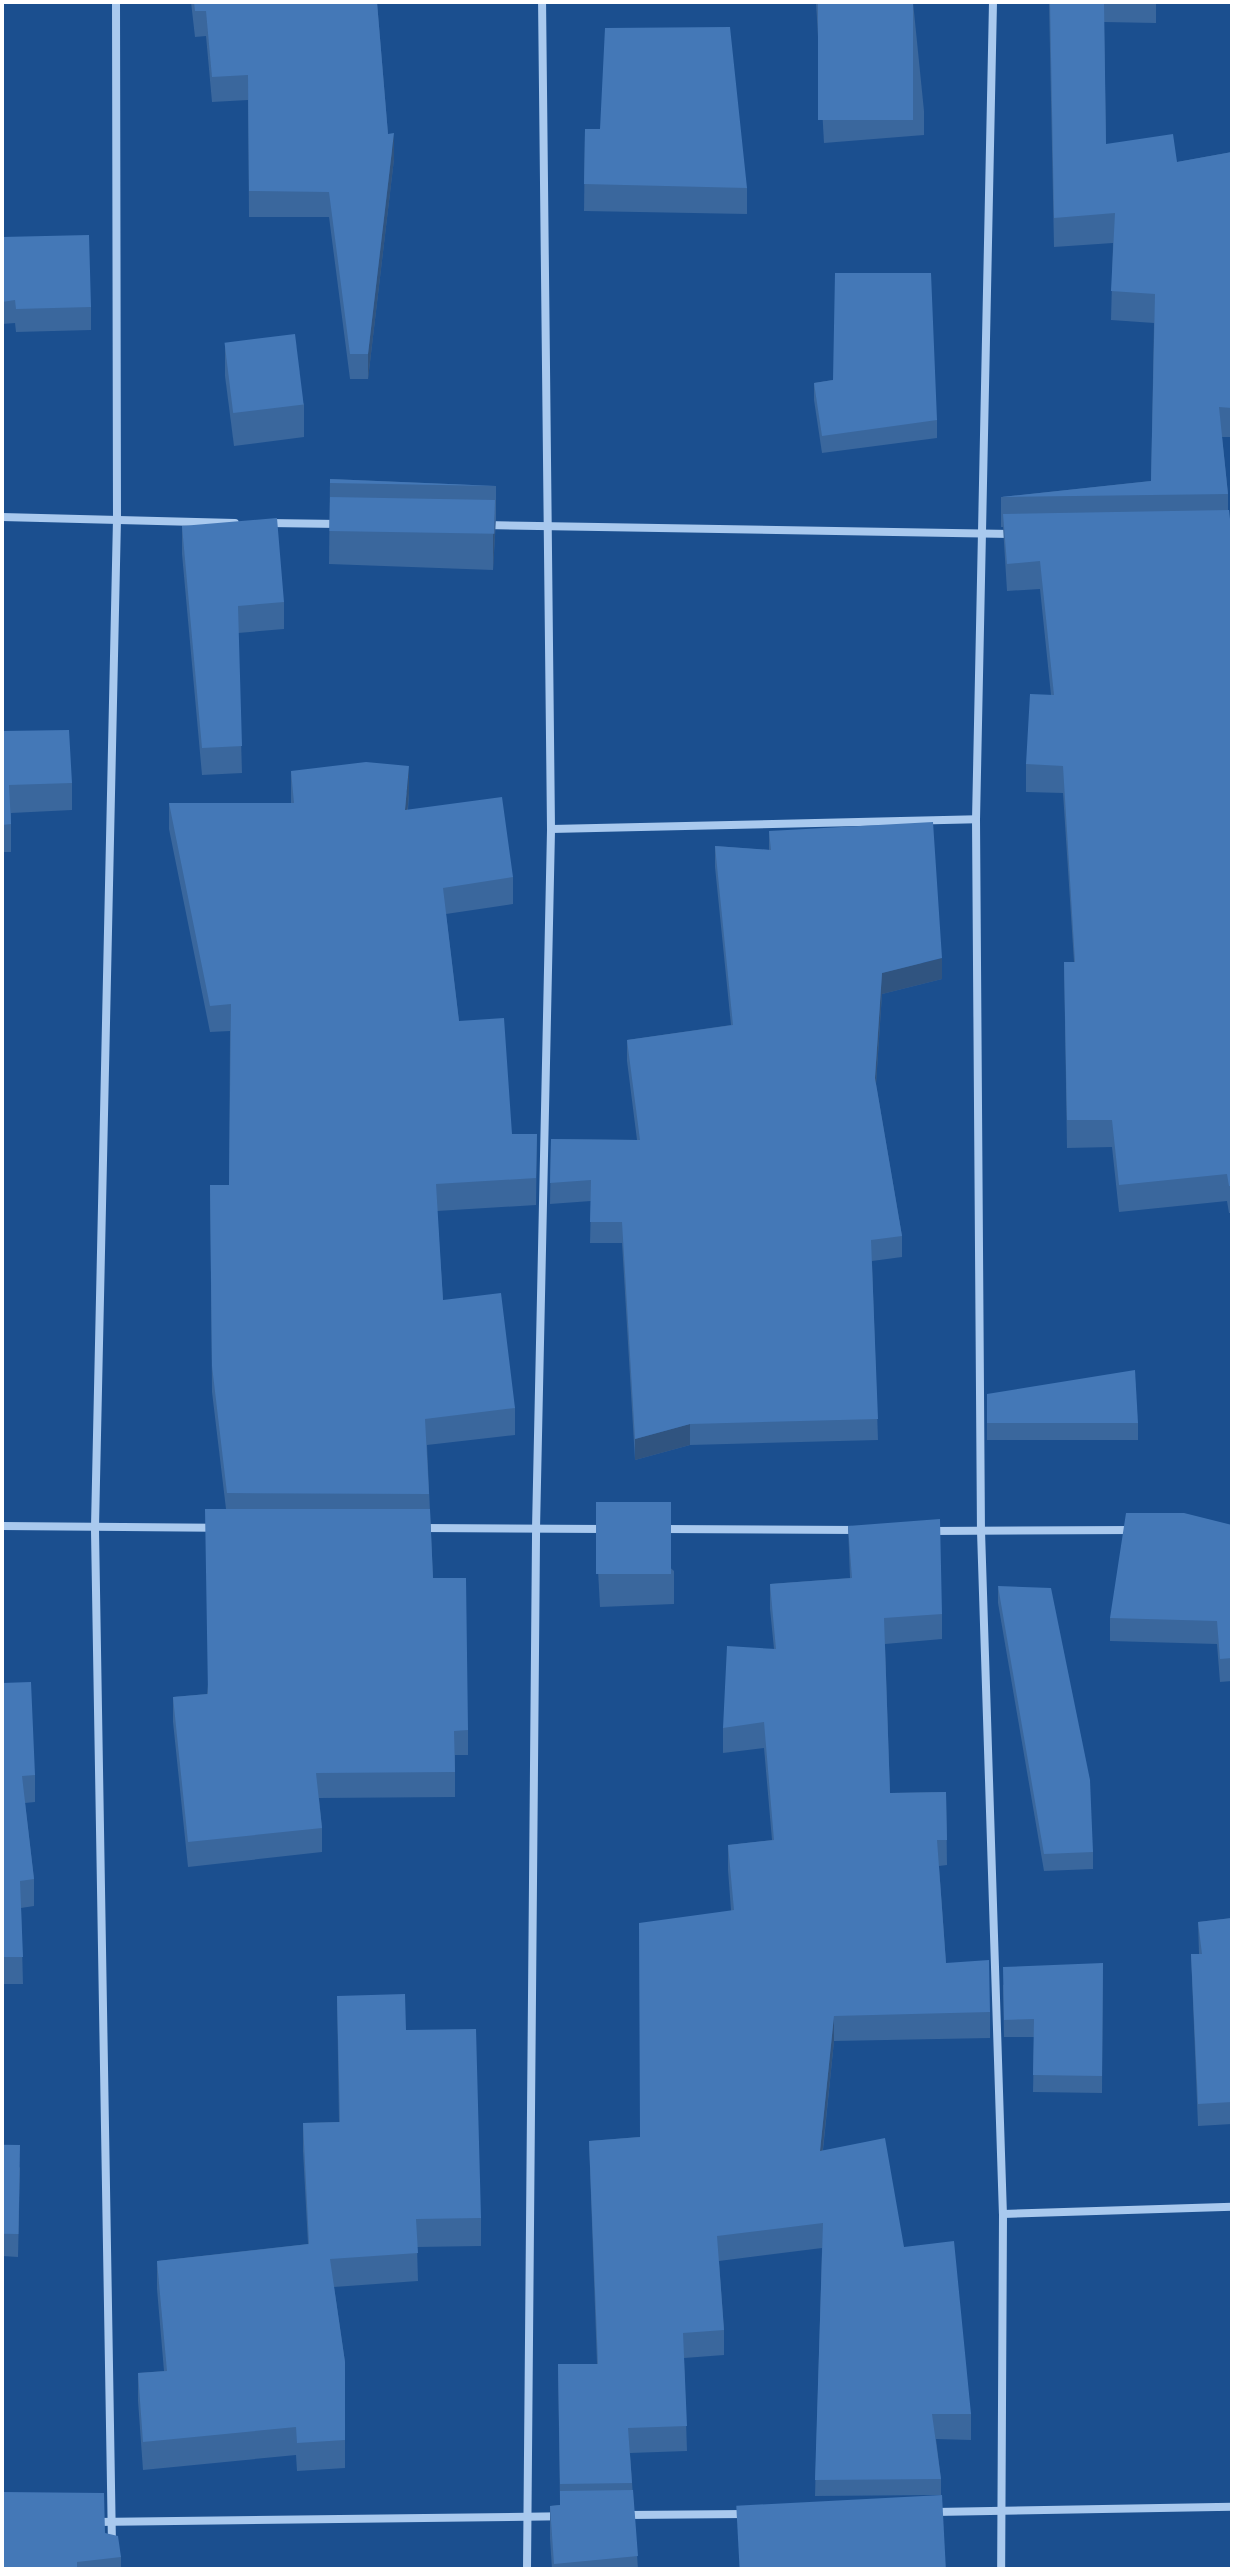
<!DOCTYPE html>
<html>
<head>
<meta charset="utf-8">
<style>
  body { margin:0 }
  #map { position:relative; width:1234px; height:2571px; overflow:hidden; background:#1b4f8f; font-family:"Asap Condensed",sans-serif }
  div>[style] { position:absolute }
  .minor>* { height:8px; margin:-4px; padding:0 4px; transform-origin:4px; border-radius:4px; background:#a9c9ee }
  .wall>* { inset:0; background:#3a679d }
  .shaded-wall>* { inset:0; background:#305480 }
  .building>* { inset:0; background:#4478b7; transform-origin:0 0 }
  span { translate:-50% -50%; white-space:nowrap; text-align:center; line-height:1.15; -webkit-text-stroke:7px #1b4f8f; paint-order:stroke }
  .frame { position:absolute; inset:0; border:4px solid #fff; pointer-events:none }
</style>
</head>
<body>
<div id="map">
  <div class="minor">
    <i style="left:993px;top:2px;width:817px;rotate:91.19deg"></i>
    <i style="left:976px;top:819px;width:712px;rotate:89.6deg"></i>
    <i style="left:981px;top:1531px;width:683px;rotate:88.16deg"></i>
    <i style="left:1003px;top:2214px;width:355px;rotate:90.3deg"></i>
    <i style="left:2px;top:517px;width:233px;rotate:1.5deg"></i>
    <i style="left:269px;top:523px;width:70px;rotate:0.8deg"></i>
    <i style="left:485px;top:525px;width:526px;rotate:0.98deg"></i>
    <i style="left:551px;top:829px;width:425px;rotate:-1.3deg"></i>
    <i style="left:2px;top:1526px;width:211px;rotate:0.5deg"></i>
    <i style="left:423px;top:1528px;width:182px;rotate:0.3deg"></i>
    <i style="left:663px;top:1529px;width:194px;rotate:0.3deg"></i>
    <i style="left:931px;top:1531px;width:202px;rotate:-0.3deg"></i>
    <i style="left:1003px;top:2214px;width:229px;rotate:-1.8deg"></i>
    <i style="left:935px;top:2512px;width:297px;rotate:-1deg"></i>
    <i style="left:627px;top:2515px;width:118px;rotate:-0.5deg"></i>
    <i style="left:95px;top:2522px;width:466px;rotate:-0.7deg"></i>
    <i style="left:112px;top:2545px;width:1018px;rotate:-90.96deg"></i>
    <i style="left:95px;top:1527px;width:1006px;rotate:-88.75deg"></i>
    <i style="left:117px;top:521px;width:519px;rotate:-90.11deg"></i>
    <i style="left:527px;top:2569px;width:1040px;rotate:-89.5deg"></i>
    <i style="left:536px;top:1529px;width:700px;rotate:-88.77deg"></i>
    <i style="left:551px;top:829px;width:827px;rotate:-90.62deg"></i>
  </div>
  <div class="wall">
    <i style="clip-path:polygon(191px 2px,377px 2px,388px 134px,394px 159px,368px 379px,350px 379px,329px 217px,249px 217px,248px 100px,212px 102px,206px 36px,195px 37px)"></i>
    <i style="clip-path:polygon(816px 2px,913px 2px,924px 111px,924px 135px,824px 143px)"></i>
    <i style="clip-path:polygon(1049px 2px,1156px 2px,1156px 23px,1104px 22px,1106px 144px,1177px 162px,1232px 152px,1232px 437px,1222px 437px,1228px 494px,1228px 510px,1232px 537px,1232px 1213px,1229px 1213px,1227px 1201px,1119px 1212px,1112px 1147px,1067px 1148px,1064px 962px,1074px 962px,1063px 793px,1026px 792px,1026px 764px,1051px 695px,1040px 589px,1007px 591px,1003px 527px,1001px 527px,1001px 497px,1151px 481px,1154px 323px,1111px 320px,1113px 243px,1054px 247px)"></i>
    <i style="clip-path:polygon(585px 129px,600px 129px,747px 188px,747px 214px,584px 211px)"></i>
    <i style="clip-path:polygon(2px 237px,91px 307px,91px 330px,16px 332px,15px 323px,2px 324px)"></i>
    <i style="clip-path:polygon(225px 344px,304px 404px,304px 437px,234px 446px,225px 376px)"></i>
    <i style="clip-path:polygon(833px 380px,937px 420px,937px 438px,822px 453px,814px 400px,814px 383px)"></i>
    <i style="clip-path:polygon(330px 479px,496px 486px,496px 519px,493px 570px,329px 564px)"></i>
    <i style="clip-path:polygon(182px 526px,284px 602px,284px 629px,238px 633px,242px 773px,202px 775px,182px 554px)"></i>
    <i style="clip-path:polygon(2px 731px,72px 783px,72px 810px,11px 813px,11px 852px,2px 852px)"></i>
    <i style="clip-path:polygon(291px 771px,409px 793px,408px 810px,513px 877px,513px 904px,446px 914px,459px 1021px,512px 1134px,537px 1134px,536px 1205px,437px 1211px,443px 1300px,515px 1408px,515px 1435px,427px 1445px,433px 1578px,468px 1730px,468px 1755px,455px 1755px,455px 1797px,319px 1798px,322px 1828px,322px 1852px,188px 1867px,173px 1722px,173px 1697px,207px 1694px,226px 1509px,212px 1392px,210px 1185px,229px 1185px,230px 1031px,210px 1032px,169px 829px,169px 803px,291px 803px)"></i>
    <i style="clip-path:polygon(769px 831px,942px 979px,882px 994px,876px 1084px,902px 1236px,902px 1257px,872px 1261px,878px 1440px,690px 1445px,635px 1460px,622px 1243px,590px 1243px,591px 1201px,550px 1204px,551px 1139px,637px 1140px,627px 1061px,627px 1040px,731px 1025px,715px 867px,715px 846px,769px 850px)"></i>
    <i style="clip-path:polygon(987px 1394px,1138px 1423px,1138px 1440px,987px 1440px)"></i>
    <i style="clip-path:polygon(596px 1502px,674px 1571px,674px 1604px,600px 1607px,596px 1534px)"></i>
    <i style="clip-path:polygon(1232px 1525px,1232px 1681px,1220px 1682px,1217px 1644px,1110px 1641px,1110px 1618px)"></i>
    <i style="clip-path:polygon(848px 1526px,942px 1614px,942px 1639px,885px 1644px,890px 1793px,946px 1792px,947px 1865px,939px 1866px,946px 1963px,990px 2012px,990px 2038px,834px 2041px,823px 2150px,904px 2247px,971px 2414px,971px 2440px,936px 2439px,941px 2479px,941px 2495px,815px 2496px,822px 2248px,719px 2261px,724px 2330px,724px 2355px,684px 2358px,687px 2451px,630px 2453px,638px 2569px,552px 2569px,550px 2539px,550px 2506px,560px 2505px,558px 2364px,597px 2364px,589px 2141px,640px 2137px,731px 1910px,728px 1870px,728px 1845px,772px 1840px,764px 1748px,723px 1753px,723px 1728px,774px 1649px,770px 1609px,770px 1584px,850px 1578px)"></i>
    <i style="clip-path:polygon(998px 1586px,1093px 1852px,1093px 1869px,1044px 1871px,998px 1603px)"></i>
    <i style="clip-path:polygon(2px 1683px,35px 1775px,35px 1802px,25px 1803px,34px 1879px,34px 1906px,21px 1908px,23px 1984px,2px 1984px)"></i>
    <i style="clip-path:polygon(1232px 1918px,1232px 2124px,1198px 2126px,1191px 1954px,1199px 1954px,1198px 1922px)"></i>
    <i style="clip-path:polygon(1103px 1963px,1102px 2093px,1033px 2092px,1034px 2037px,1004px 2037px,1003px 1985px)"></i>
    <i style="clip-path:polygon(337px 1996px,406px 2030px,481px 2218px,481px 2246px,417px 2247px,418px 2281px,334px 2287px,345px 2362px,345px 2468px,297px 2471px,296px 2455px,143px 2470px,138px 2401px,138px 2373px,164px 2371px,157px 2289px,157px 2261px,308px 2244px,303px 2151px,303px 2123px,339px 2122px)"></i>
    <i style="clip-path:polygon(2px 2146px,20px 2168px,18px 2257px,2px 2256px)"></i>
    <i style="clip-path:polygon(105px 2533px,121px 2557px,121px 2569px,2px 2569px)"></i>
  </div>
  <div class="shaded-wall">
    <i style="clip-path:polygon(394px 133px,394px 159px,368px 379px,368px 354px)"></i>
    <i style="clip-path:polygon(495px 500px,495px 533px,493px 570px,493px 537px)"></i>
    <i style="clip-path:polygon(409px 766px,409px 793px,405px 837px,405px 810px)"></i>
    <i style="clip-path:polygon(942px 958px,942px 979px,882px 994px,875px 1099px,875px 1078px,882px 973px)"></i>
    <i style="clip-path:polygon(690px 1424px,690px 1445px,635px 1460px,635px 1439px)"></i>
    <i style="clip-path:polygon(834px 2016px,834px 2041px,820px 2176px,820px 2151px)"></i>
  </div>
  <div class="building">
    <i style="clip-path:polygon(194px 2px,377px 2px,388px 134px,394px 133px,368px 354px,350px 354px,329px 192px,249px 191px,248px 75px,212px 77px,206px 11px,195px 11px)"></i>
    <i style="left:818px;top:2px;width:95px;height:118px"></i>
    <i style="clip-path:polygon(1050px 2px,1104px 2px,1106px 144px,1173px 134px,1177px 162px,1232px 152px,1232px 408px,1219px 407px,1228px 494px,1001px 497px,1151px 481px,1155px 294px,1111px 291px,1115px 213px,1054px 218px)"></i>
    <i style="clip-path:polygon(730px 27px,747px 188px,584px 184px,585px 129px,600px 129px,605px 28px)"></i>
    <i style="clip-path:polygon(89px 235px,91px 307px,16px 309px,15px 300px,2px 302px,2px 237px)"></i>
    <i style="clip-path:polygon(835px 273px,931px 273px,937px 420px,822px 436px,814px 383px,833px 380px)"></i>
    <i style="left:295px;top:334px;width:71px;height:71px;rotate:83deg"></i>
    <i style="clip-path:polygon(330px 479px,496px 486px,330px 483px)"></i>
    <i style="left:330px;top:497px;width:165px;height:34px;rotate:1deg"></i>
    <i style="clip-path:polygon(1229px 510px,1232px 537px,1232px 1186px,1229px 1186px,1227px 1174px,1119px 1185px,1112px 1120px,1067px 1120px,1064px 962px,1075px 962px,1063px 766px,1026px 764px,1030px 694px,1054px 695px,1040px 561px,1007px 564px,1003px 514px)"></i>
    <i style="clip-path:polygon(277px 518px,284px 602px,238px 606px,242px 746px,202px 748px,182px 526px)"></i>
    <i style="clip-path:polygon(69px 730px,72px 783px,9px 785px,11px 824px,2px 825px,2px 731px)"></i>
    <i style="clip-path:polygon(366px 762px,409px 766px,405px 810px,502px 797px,513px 877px,443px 888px,459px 1021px,504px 1018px,512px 1134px,537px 1134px,536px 1178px,436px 1184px,443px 1300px,501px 1293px,515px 1408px,425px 1419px,429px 1494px,227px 1493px,212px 1366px,210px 1185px,229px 1185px,231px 1004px,210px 1006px,169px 803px,294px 803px,291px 771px)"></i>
    <i style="clip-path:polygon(933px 822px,942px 958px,882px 973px,875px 1078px,902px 1236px,871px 1240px,878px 1419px,690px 1424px,635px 1439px,622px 1222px,590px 1222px,591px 1180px,550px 1183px,551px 1139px,640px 1140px,627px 1040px,733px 1025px,715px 846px,771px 850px,769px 831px)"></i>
    <i style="clip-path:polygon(1135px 1370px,1138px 1423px,987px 1423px,987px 1394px)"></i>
    <i style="left:596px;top:1502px;width:75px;height:72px"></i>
    <i style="clip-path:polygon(205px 1509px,430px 1509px,433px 1578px,466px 1578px,468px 1730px,454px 1731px,455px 1772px,316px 1773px,322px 1828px,188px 1842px,173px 1697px,208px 1694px)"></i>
    <i style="clip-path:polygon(1126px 1513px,1184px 1513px,1232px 1525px,1232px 1658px,1220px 1659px,1217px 1621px,1110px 1618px)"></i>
    <i style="clip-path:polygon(940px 1519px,942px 1614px,884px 1618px,890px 1793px,946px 1792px,947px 1840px,937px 1840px,946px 1963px,989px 1960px,990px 2012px,834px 2016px,820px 2151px,885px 2138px,904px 2247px,954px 2241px,971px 2414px,932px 2414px,941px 2479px,815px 2480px,823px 2223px,717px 2236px,724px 2330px,683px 2333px,687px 2426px,628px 2428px,632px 2483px,560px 2484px,558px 2364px,598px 2364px,589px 2141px,640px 2137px,639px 1923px,734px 1910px,728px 1845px,774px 1840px,764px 1722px,723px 1728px,727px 1646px,776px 1649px,770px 1584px,852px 1578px,848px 1526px)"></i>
    <i style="clip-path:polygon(998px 1586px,1051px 1588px,1090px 1780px,1093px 1852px,1044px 1854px)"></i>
    <i style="clip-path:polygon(31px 1682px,35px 1775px,22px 1776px,34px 1879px,20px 1881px,23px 1957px,2px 1957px,2px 1683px)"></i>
    <i style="clip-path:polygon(1232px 1918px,1232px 2102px,1198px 2104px,1191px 1954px,1202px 1954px,1198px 1922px)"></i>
    <i style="clip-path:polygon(1103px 1963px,1102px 2076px,1033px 2075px,1034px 2019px,1004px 2020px,1003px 1967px)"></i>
    <i style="clip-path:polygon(405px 1994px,406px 2030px,476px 2029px,481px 2218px,416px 2219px,418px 2253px,330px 2259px,345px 2362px,345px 2440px,297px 2443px,296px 2427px,143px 2442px,138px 2373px,167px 2371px,157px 2261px,309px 2244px,303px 2123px,340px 2122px,337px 1996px)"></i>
    <i style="left:20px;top:2145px;width:89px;height:18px;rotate:91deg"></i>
    <i style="clip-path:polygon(633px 2490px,638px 2556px,554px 2564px,550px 2506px,560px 2505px,560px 2491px)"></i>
    <i style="clip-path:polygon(2px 2492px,104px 2493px,105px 2533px,118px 2536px,121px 2557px,77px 2562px,77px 2569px,2px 2569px)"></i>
    <i style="left:942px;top:2495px;width:74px;height:206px;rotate:87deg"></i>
  </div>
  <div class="frame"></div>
</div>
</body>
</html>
